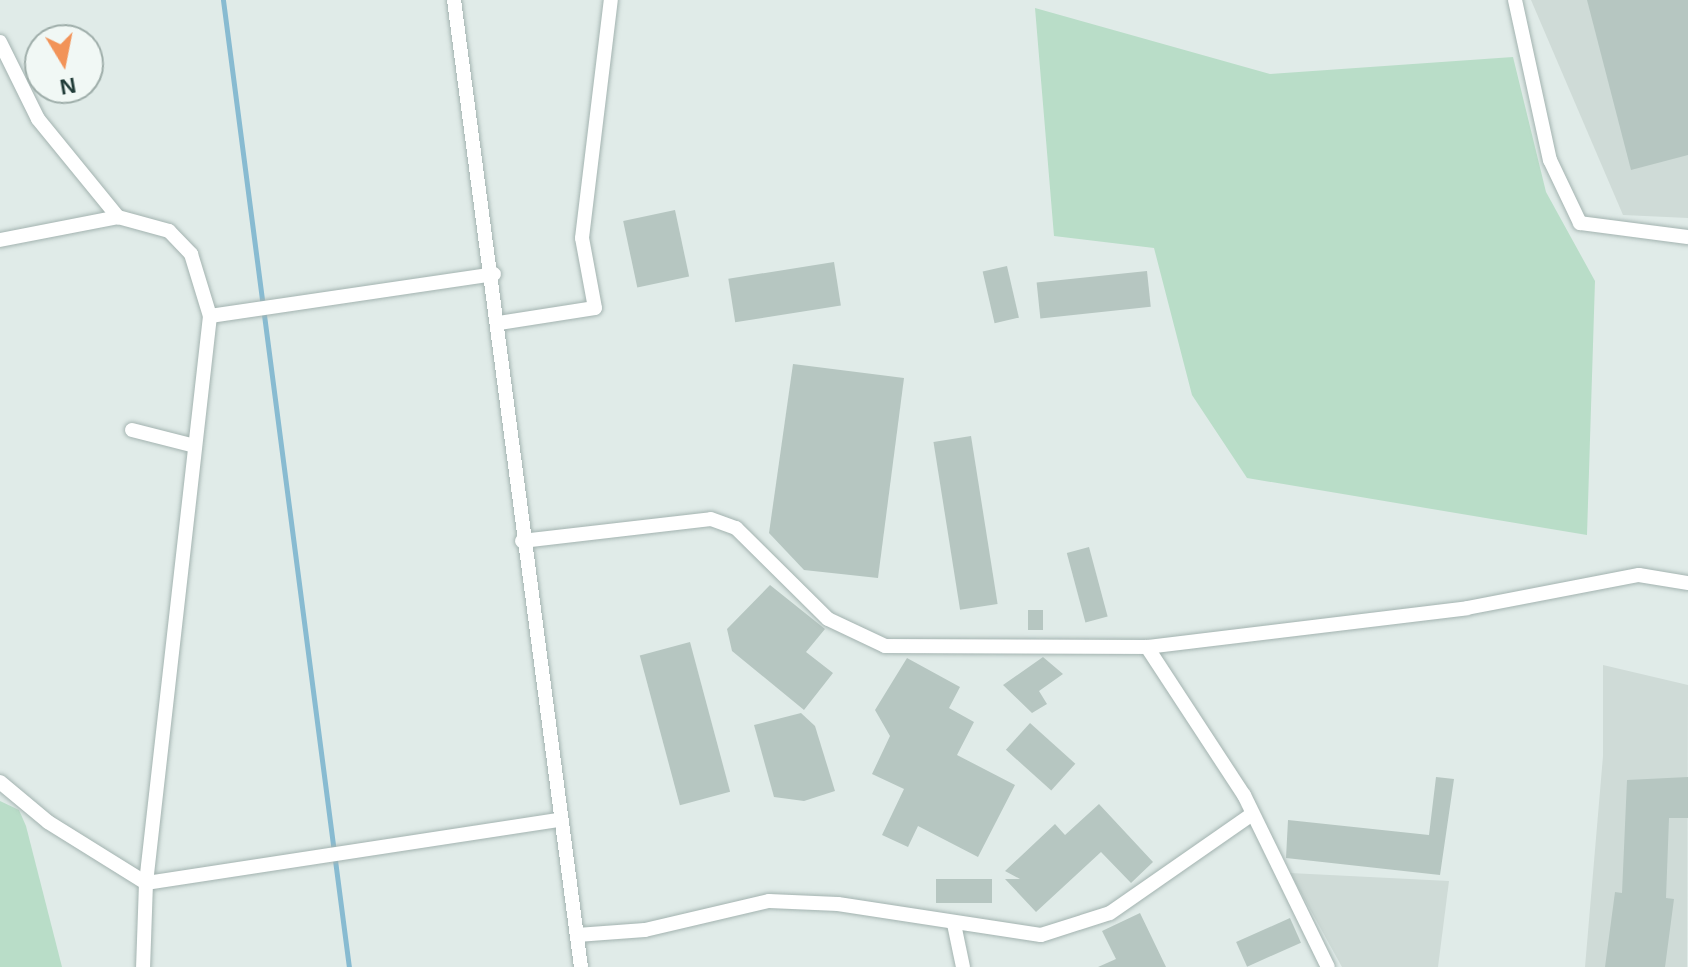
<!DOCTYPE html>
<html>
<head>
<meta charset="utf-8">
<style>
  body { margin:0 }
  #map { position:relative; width:1688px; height:967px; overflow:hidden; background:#e0ebe8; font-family:Helvetica,sans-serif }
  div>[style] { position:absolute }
  .built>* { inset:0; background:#cfdbd7 }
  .green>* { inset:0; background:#b9ddc8 }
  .stream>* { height:5px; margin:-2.5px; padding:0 2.5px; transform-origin:2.5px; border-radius:2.5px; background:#88bbd1 }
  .building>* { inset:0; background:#b6c6c1; transform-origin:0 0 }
  .roads { filter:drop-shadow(0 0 2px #a3b3b0) drop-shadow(0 0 2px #a3b3b0) }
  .minor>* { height:14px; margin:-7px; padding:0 7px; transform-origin:7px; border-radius:7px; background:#fff }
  span { translate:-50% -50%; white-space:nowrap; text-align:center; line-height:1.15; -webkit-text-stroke:7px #f1f8f5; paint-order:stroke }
  .north { position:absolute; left:24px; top:24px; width:80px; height:80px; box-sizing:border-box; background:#f1f8f5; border:2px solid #9eada9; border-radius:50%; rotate:170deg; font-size:22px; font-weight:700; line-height:32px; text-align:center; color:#213c38 }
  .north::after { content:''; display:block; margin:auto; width:28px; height:36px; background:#f29358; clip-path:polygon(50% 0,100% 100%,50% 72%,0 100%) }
</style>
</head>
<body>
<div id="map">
  <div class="built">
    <i style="clip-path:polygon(1531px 0,1688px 0,1688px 218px,1623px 215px)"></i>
    <i style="clip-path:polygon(1603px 665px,1688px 685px,1687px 967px,1585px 967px,1603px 756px)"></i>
    <i style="clip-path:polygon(1290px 873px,1449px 881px,1438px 967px,1342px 967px)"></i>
  </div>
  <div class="green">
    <i style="clip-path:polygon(1035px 8px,1270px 74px,1513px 57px,1546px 192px,1595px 281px,1587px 535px,1247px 478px,1192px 395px,1154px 248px,1054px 236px)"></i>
    <i style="clip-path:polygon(0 801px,19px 810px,26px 826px,62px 967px,0 967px)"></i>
  </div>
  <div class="stream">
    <i style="left:223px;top:0;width:975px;rotate:82.58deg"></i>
  </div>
  <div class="building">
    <i style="clip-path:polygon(1587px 0,1688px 0,1688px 155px,1631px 170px)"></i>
    <i style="left:675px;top:210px;width:68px;height:53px;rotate:78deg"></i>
    <i style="left:834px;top:262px;width:44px;height:107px;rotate:81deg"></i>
    <i style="left:1007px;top:266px;width:53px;height:25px;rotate:77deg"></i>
    <i style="left:1147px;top:271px;width:36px;height:111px;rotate:84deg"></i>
    <i style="clip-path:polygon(793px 364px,904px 378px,878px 578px,804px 570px,769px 533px)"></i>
    <i style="left:971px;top:436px;width:170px;height:38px;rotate:81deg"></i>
    <i style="left:1089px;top:547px;width:72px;height:23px;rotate:75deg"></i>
    <i style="clip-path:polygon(770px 585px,825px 629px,806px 652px,833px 673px,804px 710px,732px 651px,727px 629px)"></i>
    <i style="left:1028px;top:610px;width:15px;height:20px"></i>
    <i style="left:690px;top:642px;width:155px;height:52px;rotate:75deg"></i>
    <i style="clip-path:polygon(1043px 657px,1063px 674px,1039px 691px,1047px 704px,1032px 713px,1003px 685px)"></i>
    <i style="clip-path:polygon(907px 658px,960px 687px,949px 708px,974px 722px,957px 755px,1015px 785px,978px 857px,918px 826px,908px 847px,882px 835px,904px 789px,872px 774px,890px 736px,875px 710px)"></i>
    <i style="clip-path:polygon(801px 713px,815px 726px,835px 791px,804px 801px,774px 797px,754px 725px)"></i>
    <i style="left:1030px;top:723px;width:61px;height:36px;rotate:42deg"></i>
    <i style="clip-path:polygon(1436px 777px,1454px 779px,1440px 875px,1286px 858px,1288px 820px,1429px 835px)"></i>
    <i style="clip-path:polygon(1688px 777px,1688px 818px,1669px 818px,1666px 898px,1674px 899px,1665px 967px,1605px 967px,1615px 892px,1622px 893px,1627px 780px)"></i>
    <i style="clip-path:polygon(1099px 804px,1153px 862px,1131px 883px,1101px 852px,1036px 912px,1005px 879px,1020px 879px,1005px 871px,1055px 824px,1065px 835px)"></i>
    <i style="left:936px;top:879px;width:56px;height:24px"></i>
    <i style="clip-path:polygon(1140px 913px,1166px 967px,1098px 967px,1116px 959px,1102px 931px)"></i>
    <i style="left:1290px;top:918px;width:27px;height:59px;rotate:66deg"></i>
  </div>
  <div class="roads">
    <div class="minor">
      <i style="left:454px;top:0;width:975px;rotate:82.52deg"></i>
      <i style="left:1515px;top:0;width:164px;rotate:77.7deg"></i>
      <i style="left:1550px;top:160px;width:70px;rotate:64.5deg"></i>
      <i style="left:1580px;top:223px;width:109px;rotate:7.4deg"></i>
      <i style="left:0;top:42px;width:86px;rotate:63.7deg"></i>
      <i style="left:38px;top:119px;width:127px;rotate:50.8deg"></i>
      <i style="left:0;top:240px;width:120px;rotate:-11deg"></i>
      <i style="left:118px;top:217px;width:53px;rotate:15.4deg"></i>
      <i style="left:169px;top:231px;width:32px;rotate:46deg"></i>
      <i style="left:191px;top:254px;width:65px;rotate:73deg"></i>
      <i style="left:210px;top:316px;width:571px;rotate:96.44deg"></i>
      <i style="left:146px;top:883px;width:84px;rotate:92deg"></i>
      <i style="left:210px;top:316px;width:287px;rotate:-8.4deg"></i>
      <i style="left:499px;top:323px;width:97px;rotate:-8.9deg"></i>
      <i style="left:595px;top:308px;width:71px;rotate:-100.5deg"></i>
      <i style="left:582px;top:238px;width:240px;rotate:-83.1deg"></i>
      <i style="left:132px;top:430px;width:65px;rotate:14.3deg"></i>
      <i style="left:522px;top:541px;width:190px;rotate:-6.6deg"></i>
      <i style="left:711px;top:519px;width:27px;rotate:20deg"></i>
      <i style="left:736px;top:528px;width:129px;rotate:44.7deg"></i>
      <i style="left:828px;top:619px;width:63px;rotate:25.3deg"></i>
      <i style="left:885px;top:646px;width:262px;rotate:0.2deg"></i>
      <i style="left:1147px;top:647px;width:322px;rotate:-6.9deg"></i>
      <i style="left:1467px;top:608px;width:175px;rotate:-10.9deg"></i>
      <i style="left:1639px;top:575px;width:50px;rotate:9.3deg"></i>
      <i style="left:1147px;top:647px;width:177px;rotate:56.8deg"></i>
      <i style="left:1244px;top:795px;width:191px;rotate:64deg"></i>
      <i style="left:0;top:782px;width:62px;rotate:39.8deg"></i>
      <i style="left:48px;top:822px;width:115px;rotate:31.9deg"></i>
      <i style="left:146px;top:883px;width:418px;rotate:-8.7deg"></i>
      <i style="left:954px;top:924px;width:44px;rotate:78.2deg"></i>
      <i style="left:577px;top:935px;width:68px;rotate:-4.2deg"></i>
      <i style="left:645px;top:930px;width:127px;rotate:-13.2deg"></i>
      <i style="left:769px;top:901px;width:69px;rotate:2.5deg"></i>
      <i style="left:838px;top:904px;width:205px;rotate:8.7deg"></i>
      <i style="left:1041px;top:935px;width:72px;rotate:-17.7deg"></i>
      <i style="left:1110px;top:913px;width:172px;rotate:-34.8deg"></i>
    </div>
  </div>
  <div class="north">N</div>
</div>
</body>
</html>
